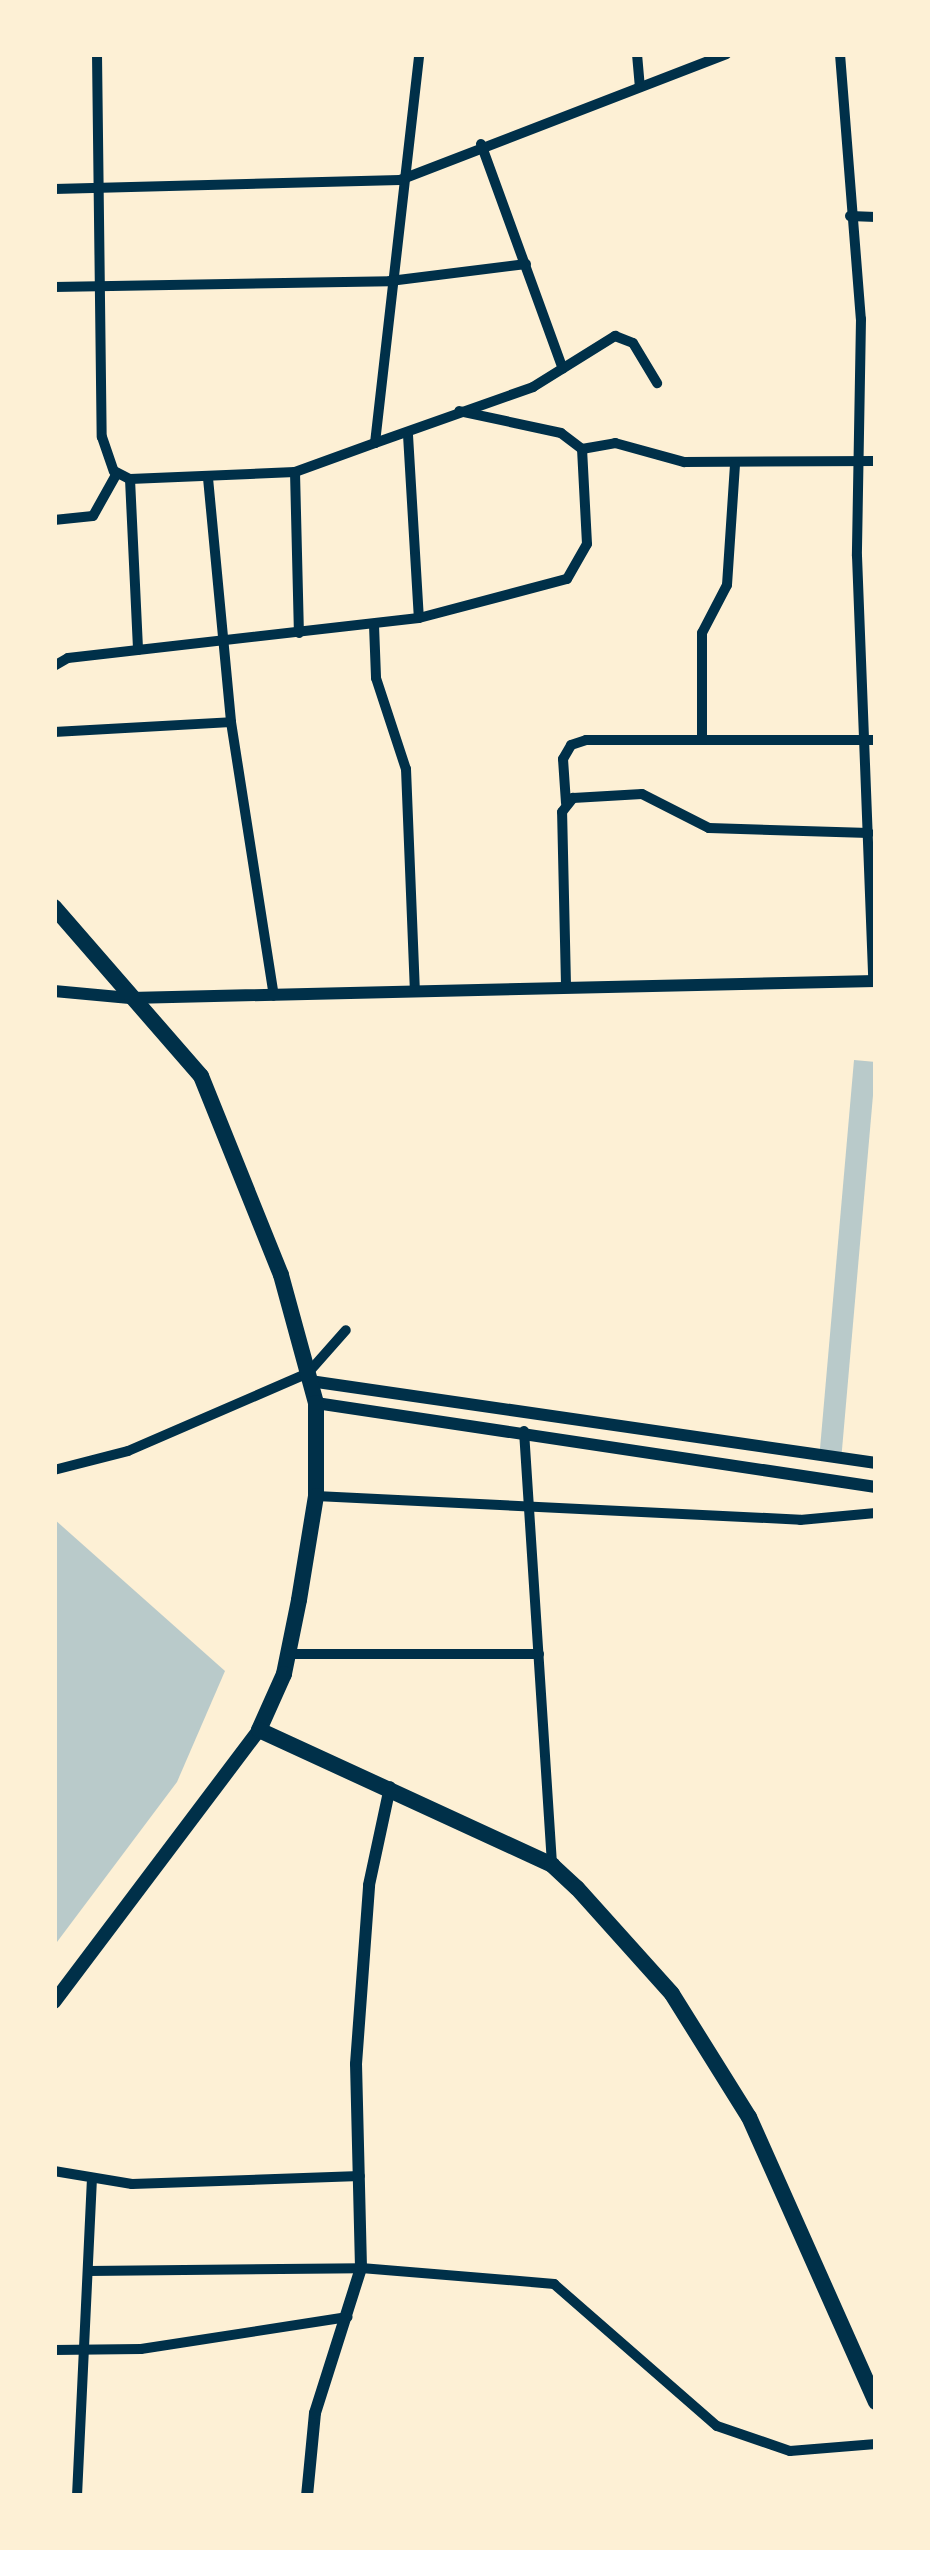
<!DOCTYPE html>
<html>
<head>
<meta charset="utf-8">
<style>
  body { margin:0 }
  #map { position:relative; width:930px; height:2550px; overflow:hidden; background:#fdf0d5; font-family:"Archivo Narrow",sans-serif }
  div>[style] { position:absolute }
  .green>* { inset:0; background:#b9caca; transform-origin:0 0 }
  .minor>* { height:10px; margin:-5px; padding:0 5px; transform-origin:5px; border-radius:5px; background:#003049 }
  .tertiary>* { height:12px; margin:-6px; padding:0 6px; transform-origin:6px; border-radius:6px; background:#003049 }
  .secondary>* { height:14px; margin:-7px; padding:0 7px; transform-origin:7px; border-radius:7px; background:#003049 }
  .primary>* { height:16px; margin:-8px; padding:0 8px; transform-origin:8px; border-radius:8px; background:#003049 }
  span { translate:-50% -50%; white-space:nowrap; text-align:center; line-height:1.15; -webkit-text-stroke:12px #fdf0d5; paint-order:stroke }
  .frame { position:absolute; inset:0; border:57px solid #fdf0d5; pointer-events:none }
</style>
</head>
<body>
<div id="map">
  <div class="green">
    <i style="left:854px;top:1060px;width:22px;height:394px;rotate:5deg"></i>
    <i style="clip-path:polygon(54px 1519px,225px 1671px,177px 1782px,54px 1946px)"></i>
  </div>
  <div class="minor">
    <i style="left:97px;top:54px;width:383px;rotate:89.3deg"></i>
    <i style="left:102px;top:437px;width:36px;rotate:71deg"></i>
    <i style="left:114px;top:471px;width:18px;rotate:27deg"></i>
    <i style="left:130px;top:479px;width:165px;rotate:-2.4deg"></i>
    <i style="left:295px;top:472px;width:85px;rotate:-19.9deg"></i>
    <i style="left:375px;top:443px;width:391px;rotate:-83.5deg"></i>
    <i style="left:637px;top:54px;width:33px;rotate:85deg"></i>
    <i style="left:840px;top:54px;width:266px;rotate:85.5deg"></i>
    <i style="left:861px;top:319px;width:237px;rotate:91deg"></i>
    <i style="left:857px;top:556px;width:425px;rotate:87.8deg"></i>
    <i style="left:481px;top:144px;width:239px;rotate:70deg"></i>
    <i style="left:54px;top:189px;width:346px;rotate:-1.5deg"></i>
    <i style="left:400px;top:180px;width:350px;rotate:-21.1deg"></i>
    <i style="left:850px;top:216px;width:26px;rotate:2deg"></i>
    <i style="left:54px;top:287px;width:336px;rotate:-1deg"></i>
    <i style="left:390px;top:281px;width:137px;rotate:-7.1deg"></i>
    <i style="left:408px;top:435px;width:183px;rotate:86.6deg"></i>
    <i style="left:375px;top:443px;width:168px;rotate:-19.5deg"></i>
    <i style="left:533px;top:387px;width:97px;rotate:-31.9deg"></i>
    <i style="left:615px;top:336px;width:19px;rotate:21deg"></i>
    <i style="left:633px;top:343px;width:47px;rotate:59deg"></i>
    <i style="left:582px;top:449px;width:34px;rotate:-10deg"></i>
    <i style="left:615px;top:443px;width:72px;rotate:15.4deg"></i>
    <i style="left:684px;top:462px;width:192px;rotate:-0.3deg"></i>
    <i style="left:295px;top:472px;width:161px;rotate:88.6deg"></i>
    <i style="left:208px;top:478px;width:245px;rotate:84.6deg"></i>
    <i style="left:231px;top:722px;width:277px;rotate:81.1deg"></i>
    <i style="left:130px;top:479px;width:171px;rotate:87.3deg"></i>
    <i style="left:54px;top:520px;width:39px;rotate:-6deg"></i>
    <i style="left:93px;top:516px;width:49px;rotate:-60.8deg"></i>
    <i style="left:374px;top:625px;width:53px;rotate:87.8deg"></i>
    <i style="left:376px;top:678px;width:96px;rotate:71.8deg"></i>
    <i style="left:406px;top:769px;width:221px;rotate:87.7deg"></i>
    <i style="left:54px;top:666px;width:16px;rotate:-30deg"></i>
    <i style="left:68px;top:658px;width:353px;rotate:-6.5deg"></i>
    <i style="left:419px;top:618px;width:153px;rotate:-14.8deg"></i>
    <i style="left:567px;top:579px;width:40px;rotate:-60.3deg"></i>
    <i style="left:587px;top:544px;width:95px;rotate:-93deg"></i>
    <i style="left:582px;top:449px;width:26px;rotate:-143deg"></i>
    <i style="left:561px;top:433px;width:104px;rotate:-167.8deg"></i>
    <i style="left:54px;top:732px;width:177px;rotate:-3.2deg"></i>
    <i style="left:702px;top:740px;width:107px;rotate:-90deg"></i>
    <i style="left:702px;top:633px;width:54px;rotate:-62.5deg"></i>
    <i style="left:727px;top:585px;width:121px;rotate:-86.2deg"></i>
    <i style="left:566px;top:803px;width:44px;rotate:-93.9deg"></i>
    <i style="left:563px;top:759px;width:16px;rotate:-60deg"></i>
    <i style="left:571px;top:745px;width:16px;rotate:-18deg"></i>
    <i style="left:586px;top:740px;width:290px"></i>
    <i style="left:566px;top:985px;width:173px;rotate:-91.3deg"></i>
    <i style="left:562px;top:812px;width:18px;rotate:-52deg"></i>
    <i style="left:573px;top:798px;width:69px;rotate:-3.3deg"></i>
    <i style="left:642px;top:794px;width:75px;rotate:26.9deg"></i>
    <i style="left:709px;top:828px;width:160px;rotate:1.8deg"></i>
    <i style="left:524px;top:1431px;width:435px;rotate:86.3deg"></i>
    <i style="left:54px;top:1470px;width:76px;rotate:-14.4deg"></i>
    <i style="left:128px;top:1451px;width:196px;rotate:-23.4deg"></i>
    <i style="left:308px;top:1373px;width:57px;rotate:-48.5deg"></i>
    <i style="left:316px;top:1496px;width:485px;rotate:2.8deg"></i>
    <i style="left:800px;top:1520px;width:76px;rotate:-5.3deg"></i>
    <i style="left:288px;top:1654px;width:251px"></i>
    <i style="left:54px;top:2171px;width:79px;rotate:9.5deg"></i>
    <i style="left:132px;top:2184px;width:228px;rotate:-2deg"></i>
    <i style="left:88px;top:2271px;width:273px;rotate:-0.6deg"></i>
    <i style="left:361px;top:2268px;width:194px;rotate:4.7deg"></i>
    <i style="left:554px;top:2284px;width:216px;rotate:41.1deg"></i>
    <i style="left:717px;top:2426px;width:77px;rotate:18.9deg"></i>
    <i style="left:790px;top:2451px;width:86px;rotate:-4.7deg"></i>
    <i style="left:54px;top:2350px;width:87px;rotate:-0.7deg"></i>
    <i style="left:141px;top:2349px;width:209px;rotate:-8.8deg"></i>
    <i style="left:77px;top:2496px;width:314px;rotate:-87.3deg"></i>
  </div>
  <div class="tertiary">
    <i style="left:54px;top:991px;width:76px;rotate:5.3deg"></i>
    <i style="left:130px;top:998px;width:746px;rotate:-1.31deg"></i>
    <i style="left:310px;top:1381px;width:572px;rotate:8.24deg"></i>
    <i style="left:316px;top:1403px;width:566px;rotate:8.53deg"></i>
    <i style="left:307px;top:2496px;width:83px;rotate:-84.5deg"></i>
    <i style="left:315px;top:2413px;width:152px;rotate:-72.4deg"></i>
    <i style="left:361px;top:2268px;width:204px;rotate:-91.4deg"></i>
    <i style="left:356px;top:2064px;width:179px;rotate:-85.8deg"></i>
    <i style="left:369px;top:1885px;width:100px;rotate:-77.9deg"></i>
  </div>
  <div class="secondary">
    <i style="left:54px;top:2002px;width:341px;rotate:-53deg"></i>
  </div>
  <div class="primary">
    <i style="left:54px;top:907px;width:224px;rotate:49deg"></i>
    <i style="left:201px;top:1076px;width:214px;rotate:68.1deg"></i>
    <i style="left:281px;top:1275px;width:133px;rotate:74.7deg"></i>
    <i style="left:316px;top:1403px;width:93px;rotate:90deg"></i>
    <i style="left:316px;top:1496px;width:105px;rotate:99.3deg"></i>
    <i style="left:299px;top:1600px;width:76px;rotate:101.5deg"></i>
    <i style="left:284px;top:1674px;width:61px;rotate:114.1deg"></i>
    <i style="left:259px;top:1730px;width:323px;rotate:24.7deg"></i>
    <i style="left:552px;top:1865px;width:34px;rotate:43deg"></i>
    <i style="left:577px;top:1888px;width:142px;rotate:48.1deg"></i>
    <i style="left:672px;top:1994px;width:145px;rotate:58deg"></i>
    <i style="left:749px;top:2117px;width:312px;rotate:66deg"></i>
  </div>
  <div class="frame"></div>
</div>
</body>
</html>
